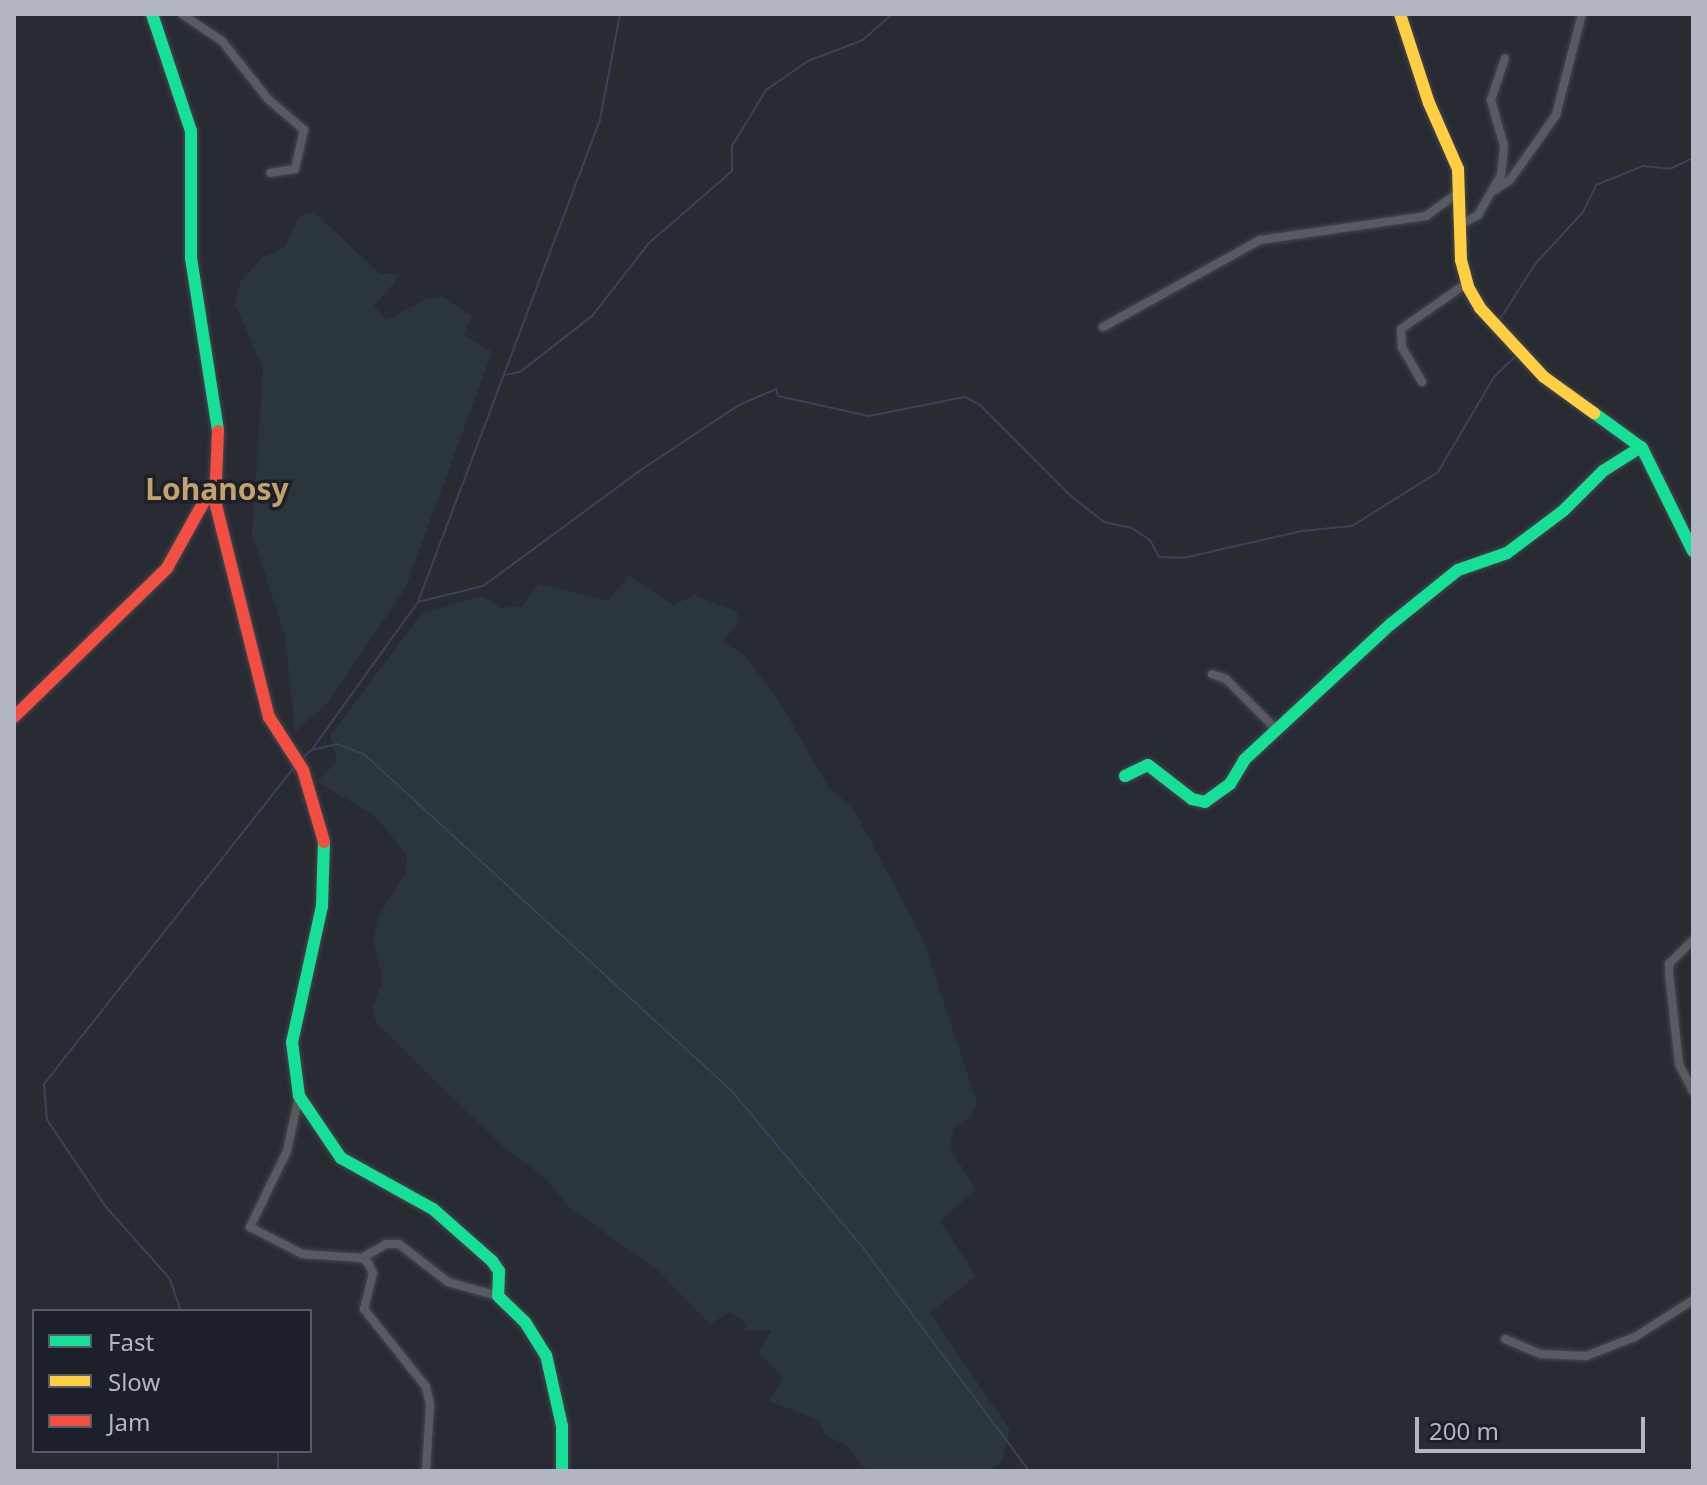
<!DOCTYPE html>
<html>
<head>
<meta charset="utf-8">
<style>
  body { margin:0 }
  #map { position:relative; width:1707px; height:1485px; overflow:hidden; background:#282b32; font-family:"Noto Sans",sans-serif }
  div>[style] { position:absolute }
  .green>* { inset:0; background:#2a363a }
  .stream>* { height:2px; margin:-1px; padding:0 1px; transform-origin:1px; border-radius:1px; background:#394259 }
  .roads { filter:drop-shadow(0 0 2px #46474d) drop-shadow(0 0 2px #46474d) }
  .street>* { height:8px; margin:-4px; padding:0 4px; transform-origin:4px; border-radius:4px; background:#575a61 }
  .fast>* { height:12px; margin:-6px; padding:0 6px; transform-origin:6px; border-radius:6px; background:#16e098 }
  .slow>* { height:12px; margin:-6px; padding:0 6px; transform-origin:6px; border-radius:6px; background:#ffcf43 }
  .jam>* { height:12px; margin:-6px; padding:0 6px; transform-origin:6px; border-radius:6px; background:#f24e42 }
  span { translate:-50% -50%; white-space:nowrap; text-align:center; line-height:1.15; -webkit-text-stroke:7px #1c202b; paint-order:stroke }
  .quarter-label { font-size:30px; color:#c5a16b; font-weight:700 }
  .frame { position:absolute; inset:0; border:16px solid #b2b6c3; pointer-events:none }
  .legend { position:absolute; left:32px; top:1309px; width:280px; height:144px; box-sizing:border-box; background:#1c202b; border:2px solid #585c68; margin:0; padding:10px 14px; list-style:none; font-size:24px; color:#b2b6c3 }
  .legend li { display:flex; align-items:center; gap:16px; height:40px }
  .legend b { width:40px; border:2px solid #585c68 }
  .scale { position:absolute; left:1415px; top:1417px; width:230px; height:36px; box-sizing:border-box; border:4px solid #b2b6c3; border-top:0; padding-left:10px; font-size:24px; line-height:28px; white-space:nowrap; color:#b2b6c3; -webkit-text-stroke:6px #1c202b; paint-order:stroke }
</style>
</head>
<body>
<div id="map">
  <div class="green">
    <i style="clip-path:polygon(314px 212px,379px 273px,401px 275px,374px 306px,386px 320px,427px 299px,442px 297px,472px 316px,464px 335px,492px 352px,405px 589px,327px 704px,295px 732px,285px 636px,252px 534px,263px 369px,235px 304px,240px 282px,262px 258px,285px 247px,299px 216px)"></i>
    <i style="clip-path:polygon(629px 576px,674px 605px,694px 595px,738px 612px,737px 625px,723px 641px,746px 657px,779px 701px,829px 788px,853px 808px,923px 939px,977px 1103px,971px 1117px,954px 1128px,950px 1148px,976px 1190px,940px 1221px,976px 1276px,930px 1313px,1010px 1430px,1001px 1462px,989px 1471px,867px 1471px,847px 1446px,826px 1435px,819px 1420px,769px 1401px,783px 1378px,759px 1353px,771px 1330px,745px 1331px,746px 1323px,729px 1312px,710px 1324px,658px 1271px,569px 1207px,544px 1177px,504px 1148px,377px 1024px,372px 1010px,383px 979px,373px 940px,379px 915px,406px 873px,407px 855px,374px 815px,317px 782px,337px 761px,330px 736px,422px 613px,483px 596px,500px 608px,522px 606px,539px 584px,607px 601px)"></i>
  </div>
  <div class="stream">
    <i style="left:1500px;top:319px;width:67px;rotate:-57.3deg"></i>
    <i style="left:1536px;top:263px;width:69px;rotate:-47.3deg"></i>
    <i style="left:1583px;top:212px;width:30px;rotate:-64deg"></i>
    <i style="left:1596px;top:185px;width:51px;rotate:-22deg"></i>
    <i style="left:1643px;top:166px;width:27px;rotate:6deg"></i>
    <i style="left:1670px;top:169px;width:25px;rotate:-26deg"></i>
    <i style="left:504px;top:375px;width:16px;rotate:-11deg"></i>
    <i style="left:520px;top:372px;width:91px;rotate:-37.9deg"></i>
    <i style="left:592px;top:316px;width:93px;rotate:-52deg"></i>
    <i style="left:649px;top:243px;width:110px;rotate:-40.9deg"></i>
    <i style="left:732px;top:171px;width:25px;rotate:-90deg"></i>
    <i style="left:732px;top:146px;width:66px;rotate:-58.7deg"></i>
    <i style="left:766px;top:90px;width:51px;rotate:-34.6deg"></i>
    <i style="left:808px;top:61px;width:59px;rotate:-20.9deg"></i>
    <i style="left:863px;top:40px;width:39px;rotate:-42deg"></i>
    <i style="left:418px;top:602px;width:67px;rotate:-13.8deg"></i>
    <i style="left:483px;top:586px;width:197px;rotate:-36.3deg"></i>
    <i style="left:642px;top:469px;width:116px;rotate:-33.4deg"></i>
    <i style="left:739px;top:405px;width:40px;rotate:-23.4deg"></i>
    <i style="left:776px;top:389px;width:7px;rotate:74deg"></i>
    <i style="left:778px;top:396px;width:93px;rotate:12.4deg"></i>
    <i style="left:869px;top:416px;width:98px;rotate:-11.2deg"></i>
    <i style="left:965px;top:397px;width:17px;rotate:28deg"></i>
    <i style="left:980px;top:405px;width:129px;rotate:45deg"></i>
    <i style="left:1071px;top:496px;width:42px;rotate:38.2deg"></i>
    <i style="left:1104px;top:522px;width:29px;rotate:12deg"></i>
    <i style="left:1132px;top:528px;width:22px;rotate:34deg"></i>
    <i style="left:1150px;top:540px;width:19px;rotate:62deg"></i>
    <i style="left:1159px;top:557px;width:24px;rotate:2deg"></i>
    <i style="left:1183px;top:558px;width:122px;rotate:-12.8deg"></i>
    <i style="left:1302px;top:531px;width:50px;rotate:-5.7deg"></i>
    <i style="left:1352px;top:526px;width:102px;rotate:-32.1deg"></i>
    <i style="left:1438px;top:472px;width:110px;rotate:-59.5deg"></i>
    <i style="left:1494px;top:377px;width:32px;rotate:-44deg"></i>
    <i style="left:313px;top:748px;width:180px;rotate:-54.3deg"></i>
    <i style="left:418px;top:602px;width:515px;rotate:-69.31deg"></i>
    <i style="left:600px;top:120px;width:108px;rotate:-79.3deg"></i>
    <i style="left:301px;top:760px;width:14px;rotate:-45deg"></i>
    <i style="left:311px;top:750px;width:27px;rotate:-13deg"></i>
    <i style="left:337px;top:744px;width:30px;rotate:21deg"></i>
    <i style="left:365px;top:755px;width:496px;rotate:42.5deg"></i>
    <i style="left:731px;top:1090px;width:206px;rotate:50.1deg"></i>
    <i style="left:863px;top:1248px;width:278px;rotate:53.3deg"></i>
    <i style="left:181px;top:1311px;width:34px;rotate:-109deg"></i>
    <i style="left:170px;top:1279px;width:96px;rotate:-131.6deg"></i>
    <i style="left:106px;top:1207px;width:105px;rotate:-124.1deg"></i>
    <i style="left:47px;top:1120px;width:36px;rotate:-95deg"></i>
    <i style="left:44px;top:1084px;width:404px;rotate:-51.7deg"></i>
    <i style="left:278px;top:1471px;width:20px;rotate:-90deg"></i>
  </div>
  <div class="roads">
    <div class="street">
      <i style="left:182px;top:14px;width:48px;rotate:34deg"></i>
      <i style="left:222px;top:41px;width:74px;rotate:51.6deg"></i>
      <i style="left:268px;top:99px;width:48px;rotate:40.7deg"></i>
      <i style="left:304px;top:130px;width:40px;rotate:103deg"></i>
      <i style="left:295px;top:169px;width:25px;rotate:171deg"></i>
      <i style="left:1495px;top:190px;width:18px;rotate:-34deg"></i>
      <i style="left:1510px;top:180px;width:80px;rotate:-54.7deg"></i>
      <i style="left:1556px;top:115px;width:104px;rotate:-75.6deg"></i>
      <i style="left:1460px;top:225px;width:21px;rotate:-29deg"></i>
      <i style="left:1478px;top:215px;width:46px;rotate:-60.1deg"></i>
      <i style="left:1501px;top:175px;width:29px;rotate:-84deg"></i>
      <i style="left:1504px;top:146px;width:48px;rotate:-105.8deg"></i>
      <i style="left:1491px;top:100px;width:44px;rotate:-71.6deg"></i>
      <i style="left:1103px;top:327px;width:179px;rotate:-29deg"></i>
      <i style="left:1260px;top:240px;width:168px;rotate:-8.2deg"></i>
      <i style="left:1426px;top:216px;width:39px;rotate:-36deg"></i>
      <i style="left:1422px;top:382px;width:39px;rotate:-120deg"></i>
      <i style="left:1402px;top:348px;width:19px;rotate:-93deg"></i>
      <i style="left:1401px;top:329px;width:80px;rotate:-34.9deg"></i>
      <i style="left:1212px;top:674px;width:15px;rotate:20deg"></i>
      <i style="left:1226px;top:679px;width:72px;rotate:45deg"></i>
      <i style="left:1693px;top:940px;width:34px;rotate:135deg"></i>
      <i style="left:1669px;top:964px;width:9px;rotate:90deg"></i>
      <i style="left:1669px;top:973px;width:92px;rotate:83.7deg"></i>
      <i style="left:1679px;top:1064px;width:31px;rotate:63deg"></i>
      <i style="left:299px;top:1096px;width:56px;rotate:102.3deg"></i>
      <i style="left:287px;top:1151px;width:85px;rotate:116deg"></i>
      <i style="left:250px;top:1227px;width:59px;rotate:27.4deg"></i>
      <i style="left:302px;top:1254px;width:60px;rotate:3.8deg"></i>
      <i style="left:362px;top:1258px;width:8px;rotate:40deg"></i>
      <i style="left:368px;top:1263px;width:11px;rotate:63deg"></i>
      <i style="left:373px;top:1273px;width:37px;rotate:104deg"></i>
      <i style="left:364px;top:1309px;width:100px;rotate:51.5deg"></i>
      <i style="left:426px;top:1387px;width:18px;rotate:77deg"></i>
      <i style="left:430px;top:1405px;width:66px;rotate:93.5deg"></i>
      <i style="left:362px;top:1258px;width:28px;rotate:-30deg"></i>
      <i style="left:386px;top:1244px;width:13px"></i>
      <i style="left:399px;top:1244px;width:62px;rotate:37.8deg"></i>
      <i style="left:448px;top:1282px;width:52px;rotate:15.6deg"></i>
      <i style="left:1505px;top:1339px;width:39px;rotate:23deg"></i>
      <i style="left:1541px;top:1354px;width:45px;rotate:2.5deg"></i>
      <i style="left:1586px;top:1356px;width:53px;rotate:-21.2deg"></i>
      <i style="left:1635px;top:1337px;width:69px;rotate:-32.5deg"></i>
    </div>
    <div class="fast">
      <i style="left:152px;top:14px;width:123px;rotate:71.6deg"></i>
      <i style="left:191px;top:131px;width:127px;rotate:90deg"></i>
      <i style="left:191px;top:258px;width:175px;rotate:81.1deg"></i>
      <i style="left:1594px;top:413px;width:59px;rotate:36.1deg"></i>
      <i style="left:1642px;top:448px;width:115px;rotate:63.7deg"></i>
      <i style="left:1125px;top:776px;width:25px;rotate:-26deg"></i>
      <i style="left:1148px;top:765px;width:56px;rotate:37.7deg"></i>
      <i style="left:1192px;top:799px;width:13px;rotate:13deg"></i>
      <i style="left:1205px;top:802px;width:31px;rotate:-36deg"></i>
      <i style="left:1230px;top:784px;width:29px;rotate:-59deg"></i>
      <i style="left:1245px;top:759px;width:199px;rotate:-42.8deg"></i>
      <i style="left:1391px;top:624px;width:86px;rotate:-38.9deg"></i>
      <i style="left:1458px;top:570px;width:52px;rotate:-19.1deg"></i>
      <i style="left:1507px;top:553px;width:70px;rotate:-36.9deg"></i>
      <i style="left:1563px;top:511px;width:57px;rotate:-45deg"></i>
      <i style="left:1603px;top:471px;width:45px;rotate:-32.3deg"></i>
      <i style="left:324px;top:842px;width:64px;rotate:91.8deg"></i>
      <i style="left:322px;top:906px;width:139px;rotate:102.4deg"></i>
      <i style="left:292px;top:1042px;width:54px;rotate:82.6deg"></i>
      <i style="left:299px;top:1096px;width:75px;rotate:55.9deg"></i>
      <i style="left:341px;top:1158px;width:105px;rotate:29deg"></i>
      <i style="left:433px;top:1209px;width:79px;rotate:41.4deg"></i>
      <i style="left:492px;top:1261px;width:12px;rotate:55deg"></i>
      <i style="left:499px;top:1271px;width:25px;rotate:92deg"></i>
      <i style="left:498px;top:1296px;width:37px;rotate:44deg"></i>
      <i style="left:525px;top:1322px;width:39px;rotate:58deg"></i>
      <i style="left:546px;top:1355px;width:73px;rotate:77.3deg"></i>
      <i style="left:562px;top:1426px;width:45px;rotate:90deg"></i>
    </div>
    <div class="slow">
      <i style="left:1400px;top:14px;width:94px;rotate:72deg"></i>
      <i style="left:1429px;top:103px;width:72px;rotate:66.3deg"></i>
      <i style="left:1458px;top:169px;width:91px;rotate:88.1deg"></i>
      <i style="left:1461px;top:260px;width:28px;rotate:75deg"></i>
      <i style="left:1468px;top:287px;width:24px;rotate:60deg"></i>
      <i style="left:1480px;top:308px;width:94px;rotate:47.2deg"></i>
      <i style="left:1544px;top:377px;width:62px;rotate:35.8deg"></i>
    </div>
    <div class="jam">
      <i style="left:212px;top:489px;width:235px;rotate:76deg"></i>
      <i style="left:269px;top:717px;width:63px;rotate:57.3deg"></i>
      <i style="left:303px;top:770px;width:75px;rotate:73.7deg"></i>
      <i style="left:14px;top:717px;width:214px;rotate:-44.2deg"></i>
      <i style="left:167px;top:568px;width:101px;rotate:-60.9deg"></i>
      <i style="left:216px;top:480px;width:49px;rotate:-87.7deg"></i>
    </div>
  </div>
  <div class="quarter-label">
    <span style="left:217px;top:489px">Lohanosy</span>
  </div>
  <div class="frame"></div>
  <ul class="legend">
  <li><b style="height:10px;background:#16e098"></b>Fast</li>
  <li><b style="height:10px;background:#ffcf43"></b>Slow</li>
  <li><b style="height:10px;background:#f24e42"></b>Jam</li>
  </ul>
  <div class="scale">200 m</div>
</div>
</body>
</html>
